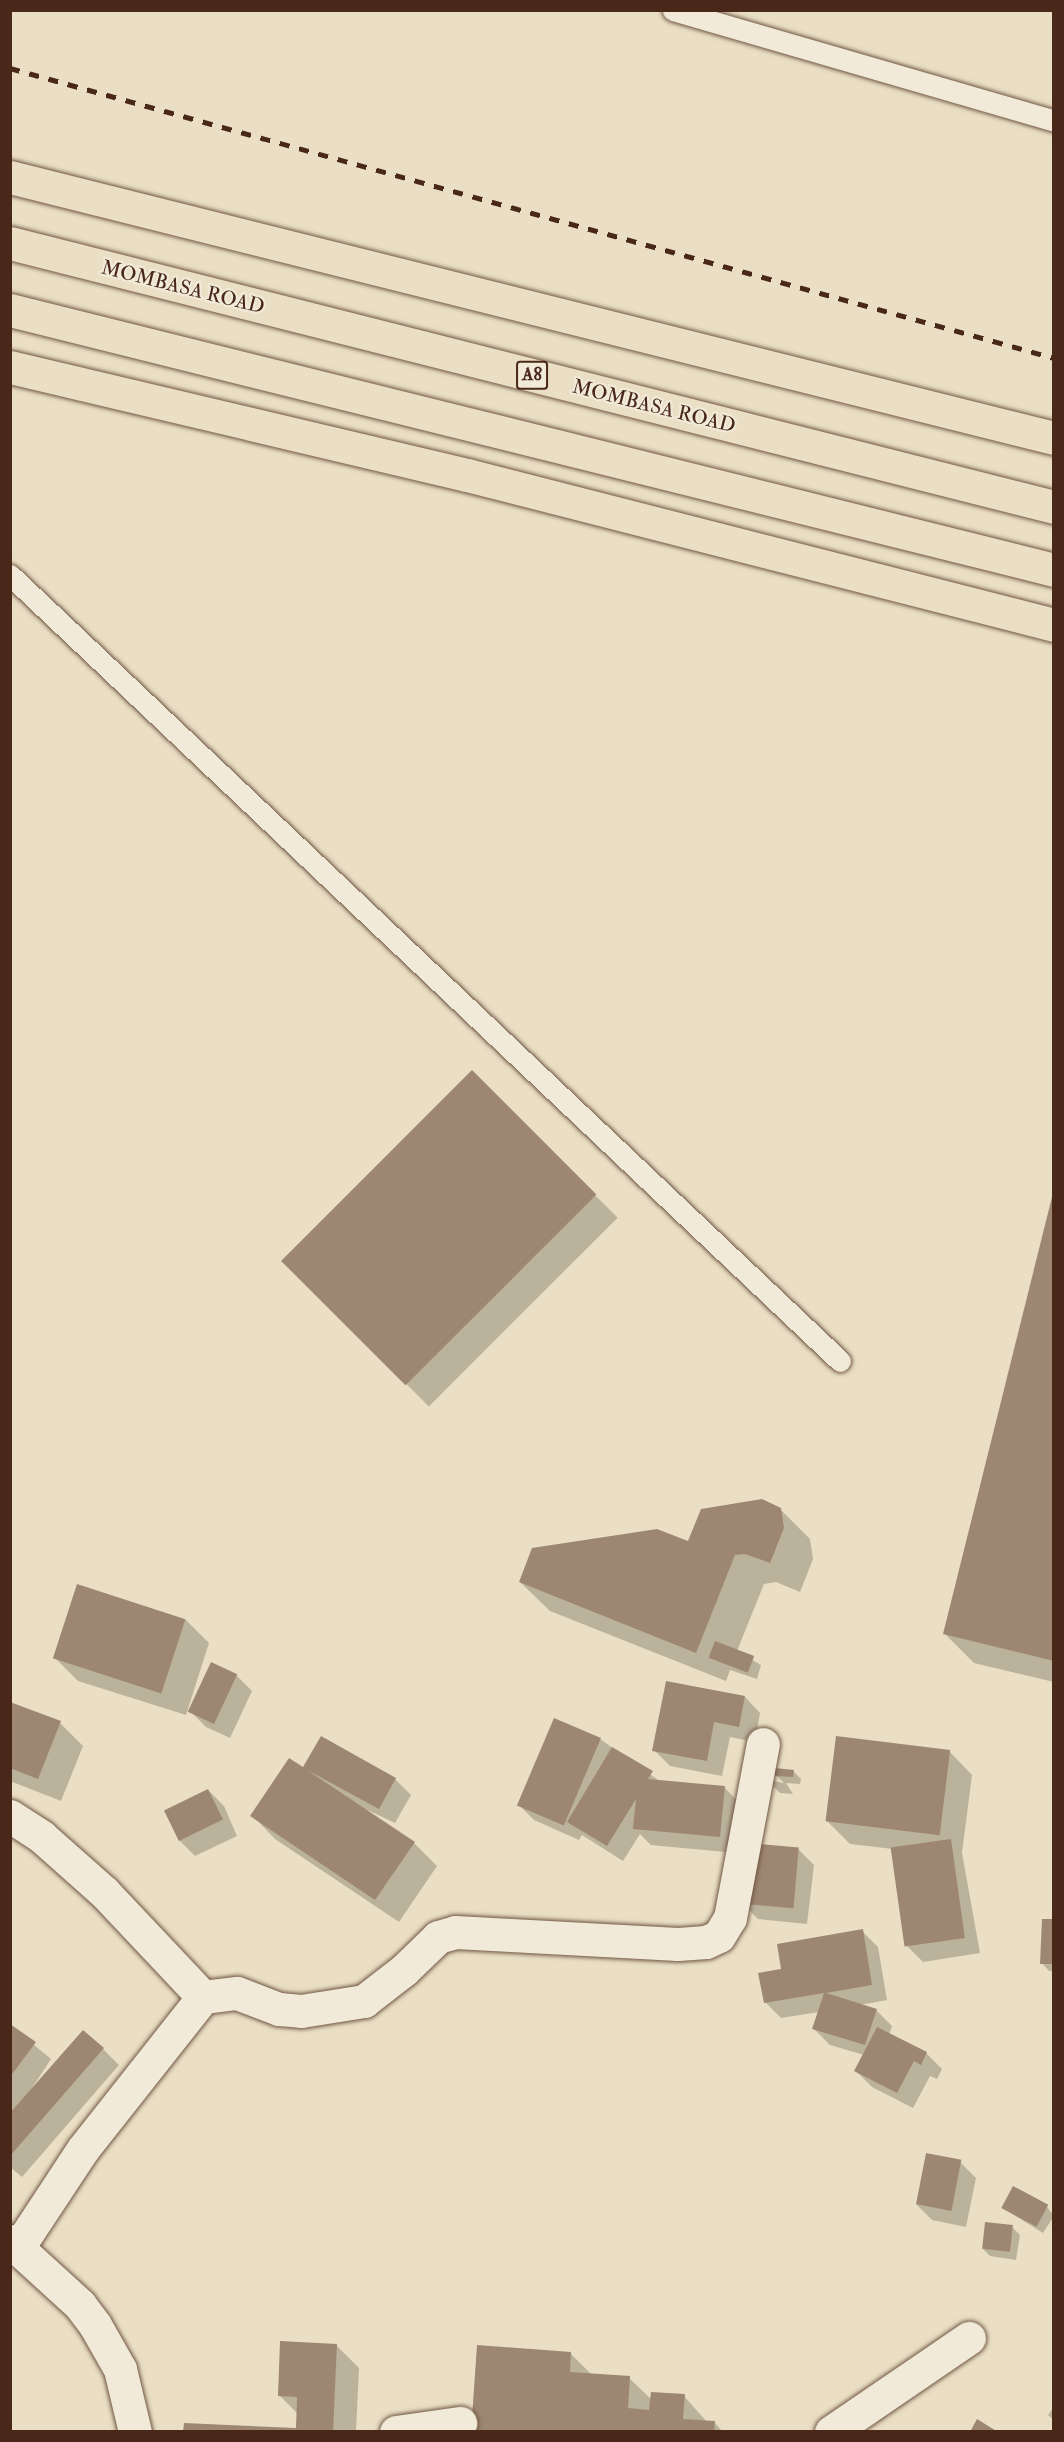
<!DOCTYPE html>
<html>
<head>
<meta charset="utf-8">
<style>
  body { margin:0 }
  #map { position:relative; width:1064px; height:2442px; overflow:hidden; background:#eadfc4; font-family:"IM FELL Double Pica",serif }
  div>[style] { position:absolute }
  .shadow>* { inset:0; background:#0003; transform-origin:0 0 }
  .building>* { inset:0; background:#9d8772; transform-origin:0 0 }
  .roads { filter:drop-shadow(0 0 2px #715644) drop-shadow(0 0 2px #715644) }
  .service>* { height:21px; margin:-10.5px; padding:0 10.5px; transform-origin:10.5px; border-radius:10.5px; background:#f1ead9 }
  .minor>* { height:33px; margin:-16.5px; padding:0 16.5px; transform-origin:16.5px; border-radius:16.5px; background:#f1ead9 }
  .tertiary>* { height:33px; margin:-16.5px; padding:0 16.5px; transform-origin:16.5px; border-radius:16.5px; background:#f1ead9 }
  .trunk>* { height:33px; margin:-16.5px; padding:0 16.5px; transform-origin:16.5px; border-radius:16.5px; background:#eadfc4 }
  .rail>* { height:4.5px; margin-top:-2.25px; transform-origin:0; background:repeating-linear-gradient(90deg,#492819 0 10px,transparent 0 20px) }
  span { translate:-50% -50%; white-space:nowrap; text-align:center; line-height:1.15; -webkit-text-stroke:4.5px #f1ead9; paint-order:stroke }
  .shield-label span { padding:2px 4px; background:#f1ead9; border:2px solid; border-radius:4px; -webkit-text-stroke-width:0 }
  .shield-label { font-size:18px; color:#492819; font-weight:700 }
  .street-label { font-size:20px; color:#492819 }
  .frame { position:absolute; inset:0; border:12px solid #492819; pointer-events:none }
</style>
</head>
<body>
<div id="map">
  <div class="shadow">
    <i style="left:472px;top:1072px;width:206px;height:267px;rotate:45deg"></i>
    <i style="clip-path:polygon(1054px 1196px,1054px 1682px,974px 1663px,944px 1633px)"></i>
    <i style="clip-path:polygon(780px 1509px,810px 1539px,813px 1559px,800px 1592px,776px 1582px,764px 1584px,737px 1651px,761px 1665px,757px 1679px,730px 1670px,726px 1681px,550px 1611px,520px 1582px,689px 1543px)"></i>
    <i style="clip-path:polygon(186px 1620px,209px 1643px,186px 1715px,78px 1681px,55px 1658px)"></i>
    <i style="clip-path:polygon(236px 1675px,252px 1691px,230px 1738px,206px 1727px,190px 1711px)"></i>
    <i style="clip-path:polygon(745px 1697px,760px 1713px,755px 1742px,730px 1737px,722px 1776px,670px 1766px,654px 1750px)"></i>
    <i style="clip-path:polygon(10px 1703px,60px 1723px,83px 1746px,61px 1801px,10px 1781px)"></i>
    <i style="clip-path:polygon(600px 1739px,661px 1782px,725px 1788px,740px 1804px,736px 1853px,651px 1845px,640px 1834px,623px 1861px,582px 1835px,579px 1840px,534px 1820px,518px 1804px)"></i>
    <i style="clip-path:polygon(949px 1751px,972px 1775px,962px 1853px,980px 1953px,923px 1962px,907px 1946px,893px 1849px,850px 1844px,827px 1821px)"></i>
    <i style="clip-path:polygon(304px 1769px,395px 1779px,411px 1795px,395px 1823px,357px 1805px,414px 1843px,437px 1866px,399px 1922px,275px 1839px,252px 1815px)"></i>
    <i style="clip-path:polygon(793px 1771px,801px 1779px,800px 1784px,786px 1783px,793px 1794px,780px 1793px,772px 1785px,773px 1781px,784px 1783px,776px 1775px)"></i>
    <i style="clip-path:polygon(208px 1790px,224px 1806px,237px 1836px,195px 1856px,179px 1840px)"></i>
    <i style="clip-path:polygon(798px 1849px,814px 1865px,807px 1924px,758px 1919px,742px 1903px)"></i>
    <i style="clip-path:polygon(1054px 1921px,1054px 1971px,1049px 1971px,1042px 1963px)"></i>
    <i style="clip-path:polygon(862px 1931px,878px 1947px,887px 2000px,860px 2005px,876px 2010px,892px 2026px,889px 2035px,926px 2053px,942px 2069px,937px 2079px,930px 2076px,913px 2108px,872px 2087px,856px 2071px,864px 2055px,830px 2045px,814px 2029px,819px 2012px,781px 2018px,765px 2002px,783px 1970px)"></i>
    <i style="clip-path:polygon(10px 2025px,51px 2059px,23px 2102px,103px 2049px,119px 2065px,22px 2177px,10px 2167px)"></i>
    <i style="clip-path:polygon(960px 2162px,976px 2178px,966px 2227px,932px 2220px,916px 2204px)"></i>
    <i style="clip-path:polygon(1047px 2207px,1054px 2216px,1043px 2233px,1003px 2208px)"></i>
    <i style="clip-path:polygon(1012px 2227px,1020px 2235px,1016px 2260px,990px 2256px,983px 2249px)"></i>
    <i style="clip-path:polygon(336px 2345px,359px 2368px,356px 2432px,185px 2432px,298px 2430px,298px 2414px,279px 2395px)"></i>
    <i style="clip-path:polygon(571px 2354px,592px 2375px,629px 2378px,652px 2400px,684px 2396px,707px 2422px,714px 2422px,723px 2432px,472px 2432px)"></i>
    <i style="clip-path:polygon(1054px 2407px,1054px 2420px,1048px 2415px)"></i>
  </div>
  <div class="building">
    <i style="left:472px;top:1070px;width:176px;height:270px;rotate:45deg"></i>
    <i style="clip-path:polygon(1053px 1193px,1054px 1193px,1054px 1661px,943px 1634px)"></i>
    <i style="clip-path:polygon(762px 1499px,781px 1508px,784px 1528px,770px 1563px,745px 1554px,735px 1555px,696px 1653px,519px 1582px,532px 1548px,657px 1529px,688px 1541px,701px 1509px)"></i>
    <i style="left:77px;top:1584px;width:114px;height:78px;rotate:18deg"></i>
    <i style="left:715px;top:1641px;width:42px;height:18px;rotate:21deg"></i>
    <i style="left:211px;top:1662px;width:29px;height:55px;rotate:25deg"></i>
    <i style="clip-path:polygon(666px 1681px,745px 1696px,739px 1727px,714px 1722px,707px 1761px,652px 1751px)"></i>
    <i style="clip-path:polygon(10px 1702px,61px 1721px,38px 1779px,10px 1768px)"></i>
    <i style="left:554px;top:1718px;width:51px;height:95px;rotate:23deg"></i>
    <i style="clip-path:polygon(321px 1736px,396px 1778px,379px 1809px,307px 1770px,415px 1842px,375px 1900px,250px 1816px,289px 1758px,303px 1767px)"></i>
    <i style="left:836px;top:1736px;width:115px;height:86px;rotate:7deg"></i>
    <i style="clip-path:polygon(612px 1747px,653px 1771px,648px 1779px,725px 1786px,720px 1837px,633px 1829px,636px 1799px,607px 1846px,567px 1822px)"></i>
    <i style="clip-path:polygon(775px 1768px,794px 1770px,793px 1777px,775px 1776px)"></i>
    <i style="left:208px;top:1789px;width:34px;height:49px;rotate:64deg"></i>
    <i style="left:951px;top:1839px;width:100px;height:61px;rotate:82deg"></i>
    <i style="left:747px;top:1843px;width:52px;height:61px;rotate:5deg"></i>
    <i style="clip-path:polygon(1042px 1919px,1054px 1919px,1054px 1964px,1040px 1964px)"></i>
    <i style="clip-path:polygon(863px 1929px,872px 1985px,826px 1993px,877px 2009px,865px 2045px,812px 2029px,824px 1993px,764px 2003px,758px 1973px,781px 1969px,777px 1944px)"></i>
    <i style="clip-path:polygon(10px 2024px,36px 2042px,10px 2077px)"></i>
    <i style="clip-path:polygon(877px 2027px,927px 2052px,921px 2065px,914px 2061px,897px 2093px,854px 2071px)"></i>
    <i style="clip-path:polygon(83px 2030px,104px 2048px,10px 2156px,10px 2113px)"></i>
    <i style="left:926px;top:2153px;width:36px;height:52px;rotate:11deg"></i>
    <i style="left:1013px;top:2186px;width:40px;height:25px;rotate:28deg"></i>
    <i style="left:985px;top:2222px;width:28px;height:27px;rotate:6deg"></i>
    <i style="clip-path:polygon(280px 2341px,337px 2344px,333px 2432px,183px 2432px,184px 2423px,296px 2428px,297px 2397px,278px 2396px)"></i>
    <i style="clip-path:polygon(477px 2345px,571px 2352px,570px 2372px,630px 2376px,628px 2408px,649px 2410px,651px 2392px,685px 2394px,683px 2419px,715px 2421px,714px 2432px,471px 2432px)"></i>
    <i style="clip-path:polygon(977px 2419px,998px 2432px,970px 2432px)"></i>
  </div>
  <div class="roads">
    <div class="service">
      <i style="left:673px;top:10px;width:397px;rotate:16.2deg"></i>
      <i style="left:10px;top:575px;width:1143px;rotate:43.44deg"></i>
    </div>
    <div class="minor">
      <i style="left:10px;top:1816px;width:38px;rotate:33deg"></i>
      <i style="left:42px;top:1837px;width:83px;rotate:41.6deg"></i>
      <i style="left:104px;top:1892px;width:144px;rotate:46.7deg"></i>
      <i style="left:19px;top:2246px;width:116px;rotate:-56.6deg"></i>
      <i style="left:83px;top:2149px;width:194px;rotate:-51.7deg"></i>
      <i style="left:203px;top:1997px;width:34px;rotate:-7deg"></i>
      <i style="left:237px;top:1993px;width:45px;rotate:20.9deg"></i>
      <i style="left:279px;top:2009px;width:22px;rotate:5deg"></i>
      <i style="left:301px;top:2011px;width:64px;rotate:-9deg"></i>
      <i style="left:364px;top:2001px;width:51px;rotate:-37.8deg"></i>
      <i style="left:404px;top:1970px;width:47px;rotate:-44.1deg"></i>
      <i style="left:438px;top:1937px;width:18px;rotate:-16deg"></i>
      <i style="left:455px;top:1932px;width:223px;rotate:3.1deg"></i>
      <i style="left:678px;top:1944px;width:28px;rotate:-4deg"></i>
      <i style="left:706px;top:1942px;width:14px;rotate:-25deg"></i>
      <i style="left:719px;top:1936px;width:21px;rotate:-59deg"></i>
      <i style="left:730px;top:1918px;width:177px;rotate:-79.3deg"></i>
      <i style="left:396px;top:2432px;width:65px;rotate:-8deg"></i>
      <i style="left:831px;top:2432px;width:167px;rotate:-34.3deg"></i>
    </div>
    <div class="tertiary">
      <i style="left:10px;top:2241px;width:95px;rotate:42.4deg"></i>
      <i style="left:80px;top:2305px;width:25px;rotate:53deg"></i>
      <i style="left:95px;top:2325px;width:51px;rotate:60.4deg"></i>
      <i style="left:120px;top:2369px;width:65px;rotate:76.6deg"></i>
    </div>
    <div class="trunk">
      <i style="left:10px;top:177px;width:1076px;rotate:14.04deg"></i>
      <i style="left:10px;top:243px;width:1077px;rotate:14.19deg"></i>
      <i style="left:10px;top:310px;width:1076px;rotate:13.98deg"></i>
      <i style="left:10px;top:367px;width:470px;rotate:13.3deg"></i>
      <i style="left:467px;top:475px;width:606px;rotate:14.33deg"></i>
    </div>
  </div>
  <div class="rail">
    <i style="left:10px;top:68px;width:1084px;rotate:15.52deg"></i>
  </div>
  <div class="shield-label">
    <span style="left:532px;top:375px">A8</span>
  </div>
  <div class="street-label">
    <span style="left:183px;top:287px;rotate:14deg">MOMBASA ROAD</span>
    <span style="left:654px;top:406px;rotate:14deg">MOMBASA ROAD</span>
  </div>
  <div class="frame"></div>
</div>
</body>
</html>
